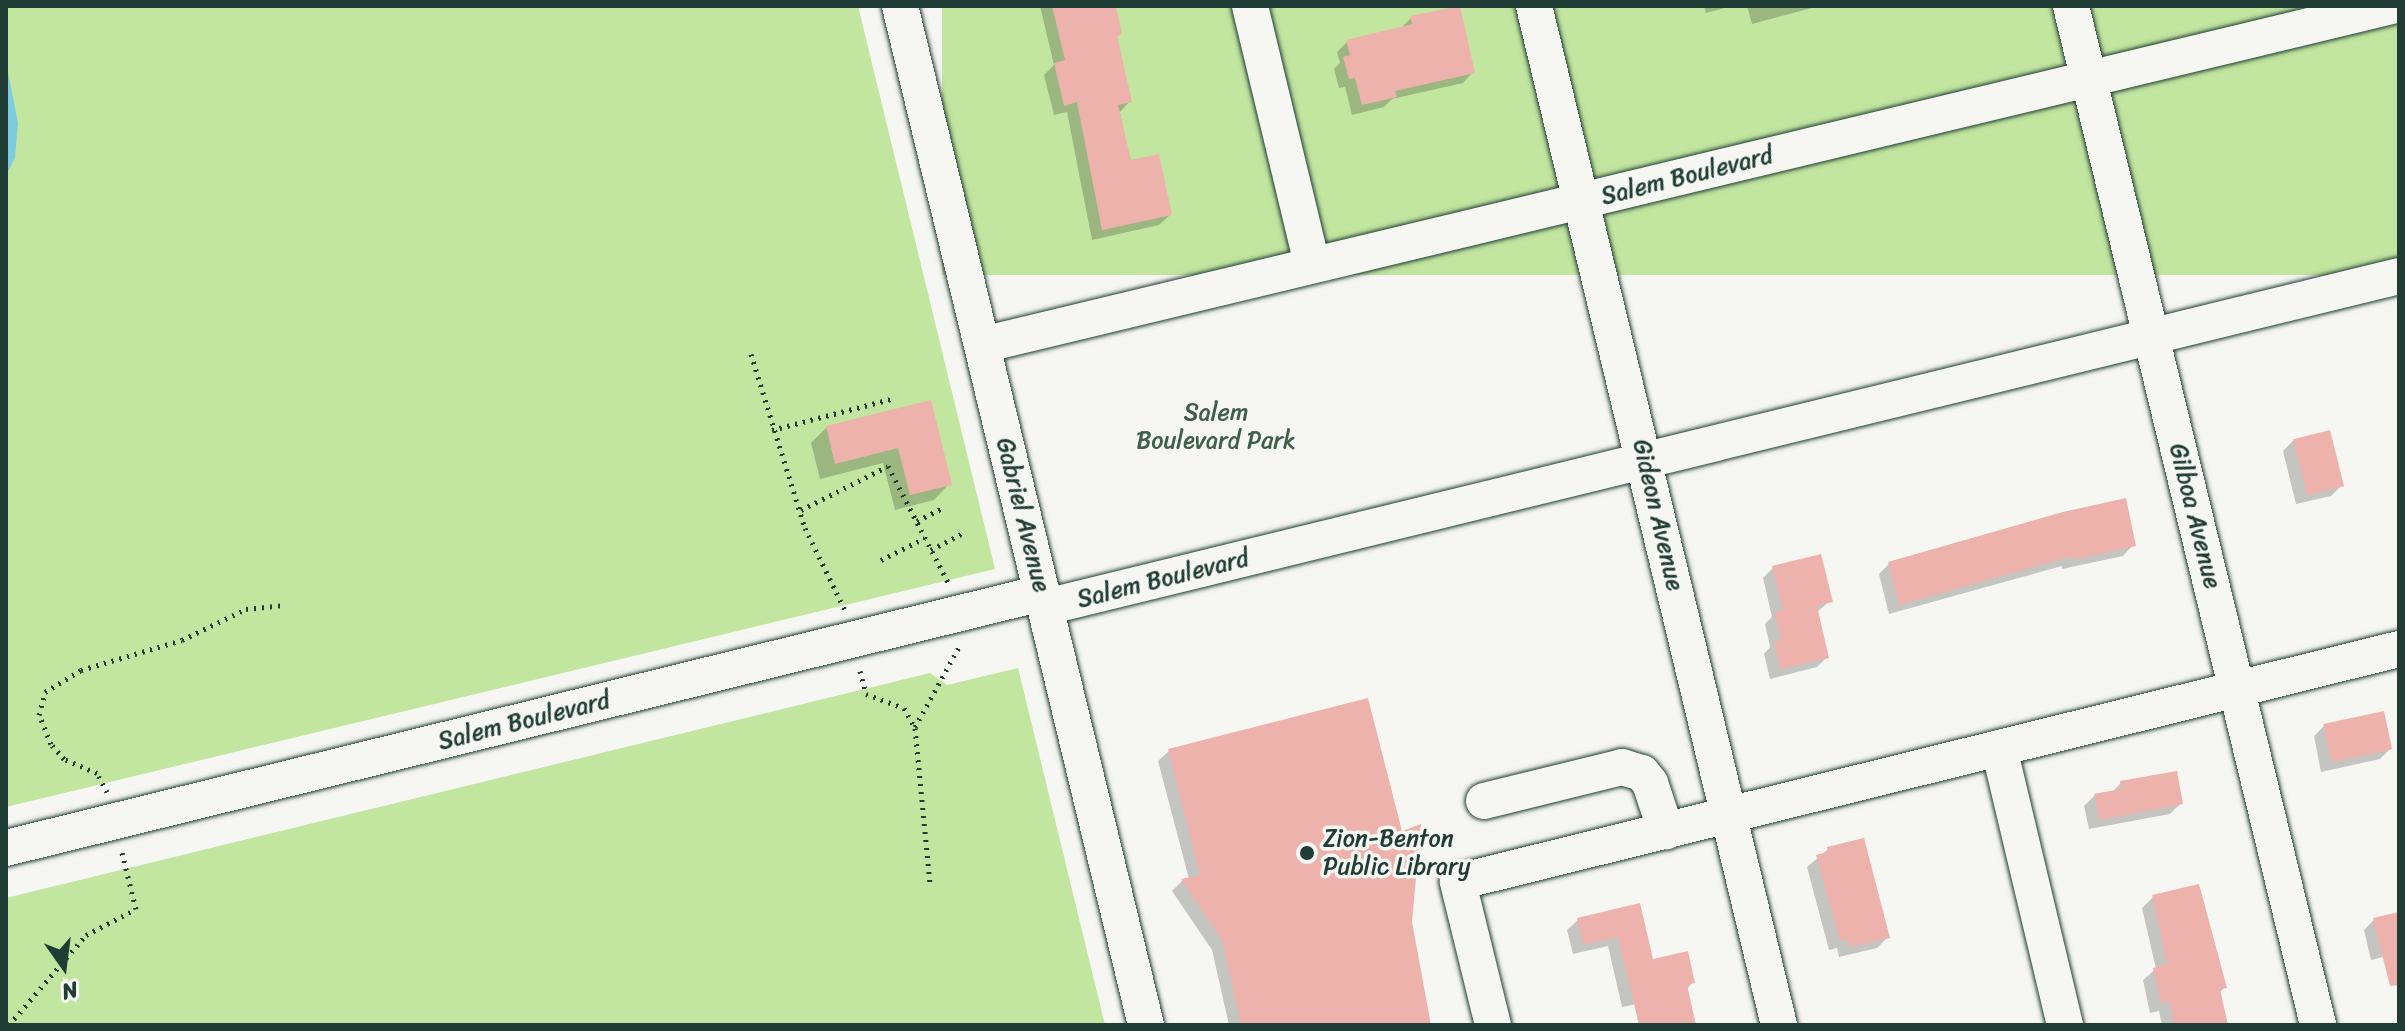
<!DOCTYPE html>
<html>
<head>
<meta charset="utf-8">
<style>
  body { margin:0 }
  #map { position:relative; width:2405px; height:1031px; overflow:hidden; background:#f6f6f2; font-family:Sriracha,sans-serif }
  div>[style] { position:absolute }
  .green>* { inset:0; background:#c2e59f; transform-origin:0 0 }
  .water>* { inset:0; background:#7ecbdc }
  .shadow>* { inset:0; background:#0003 }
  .building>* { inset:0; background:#eeb2ad; transform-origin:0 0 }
  .path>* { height:5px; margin-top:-2.5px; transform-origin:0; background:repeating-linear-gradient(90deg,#1f3d34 0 2px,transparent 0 8px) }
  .roads { filter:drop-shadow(0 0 2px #1f3d34) drop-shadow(0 0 2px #1f3d34) }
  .minor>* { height:36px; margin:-18px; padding:0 18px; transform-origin:18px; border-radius:18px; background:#f6f6f2 }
  .dots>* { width:22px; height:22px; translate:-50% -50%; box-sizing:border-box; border:4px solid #f6f6f2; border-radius:50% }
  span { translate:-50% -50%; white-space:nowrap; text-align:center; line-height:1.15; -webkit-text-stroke:7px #f6f6f2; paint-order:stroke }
  .street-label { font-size:24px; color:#1f3d34 }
  .park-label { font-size:24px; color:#405f49 }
  .poi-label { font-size:24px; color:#1f3d34 }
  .left { translate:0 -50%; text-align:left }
  .frame { position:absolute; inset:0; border:8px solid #1f3d34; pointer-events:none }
  .north { position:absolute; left:24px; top:927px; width:80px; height:80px; -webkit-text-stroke:6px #f6f6f2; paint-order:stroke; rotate:166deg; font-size:22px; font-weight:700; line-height:32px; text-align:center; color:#1f3d34 }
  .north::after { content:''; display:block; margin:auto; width:28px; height:36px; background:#1f3d34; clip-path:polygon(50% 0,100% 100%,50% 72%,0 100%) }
</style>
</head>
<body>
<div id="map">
  <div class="green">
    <i style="clip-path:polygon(6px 6px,858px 6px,995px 569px,6px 807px)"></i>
    <i style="left:2399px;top:6px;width:269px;height:1457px;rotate:90deg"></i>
    <i style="clip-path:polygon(1018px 668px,1105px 1025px,6px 1025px,6px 898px,930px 673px,947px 685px)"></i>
  </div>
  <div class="water">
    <i style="clip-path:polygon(6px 62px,18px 123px,15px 158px,6px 175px)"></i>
  </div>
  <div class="shadow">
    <i style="clip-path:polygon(1040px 6px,1114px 6px,1120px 34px,1115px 38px,1130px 101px,1120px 112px,1129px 162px,1170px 215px,1159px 225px,1092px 240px,1067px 112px,1054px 115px,1044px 75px,1054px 65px)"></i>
    <i style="clip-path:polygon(1704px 6px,1732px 6px,1706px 13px)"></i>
    <i style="clip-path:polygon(1747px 6px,1819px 6px,1752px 24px)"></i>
    <i style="clip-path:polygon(1411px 18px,1473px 72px,1463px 83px,1392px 99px,1384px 107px,1352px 115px,1345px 87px,1339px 88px,1334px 69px,1340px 63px,1337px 52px,1347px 42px,1400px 29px)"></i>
    <i style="clip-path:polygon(929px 402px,949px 484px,934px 500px,895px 510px,883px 463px,820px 479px,811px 443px,827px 427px)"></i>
    <i style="clip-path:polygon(2294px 440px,2342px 485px,2331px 496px,2296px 504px,2283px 451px)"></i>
    <i style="clip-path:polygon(2133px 545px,2123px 556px,2062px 569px,2062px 566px,1889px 614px,1879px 574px,1889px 564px)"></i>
    <i style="clip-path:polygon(1773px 568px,1830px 601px,1816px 613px,1827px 657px,1817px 667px,1770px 679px,1764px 654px,1770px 647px,1765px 624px,1772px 617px,1763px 578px)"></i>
    <i style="clip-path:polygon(2324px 726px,2390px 749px,2380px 759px,2321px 772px,2314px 736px)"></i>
    <i style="clip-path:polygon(1169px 751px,1429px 1025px,1229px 1025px,1212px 950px,1172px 891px,1182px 881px,1189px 879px,1158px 761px)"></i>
    <i style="clip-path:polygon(2121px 783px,2181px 803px,2170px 814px,2089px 829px,2084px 806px,2095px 795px,2112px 792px)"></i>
    <i style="clip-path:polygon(1828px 849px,1888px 937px,1877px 948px,1839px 957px,1837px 948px,1829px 950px,1807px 867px)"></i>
    <i style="clip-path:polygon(2153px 897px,2225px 987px,2219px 993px,2226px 1025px,2162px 1025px,2159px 1011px,2150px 1013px,2143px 980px,2156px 969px,2142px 908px)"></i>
    <i style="clip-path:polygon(1638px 906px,1651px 961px,1693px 982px,1686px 990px,1694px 1025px,1642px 1025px,1637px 1004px,1622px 1007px,1608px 946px,1573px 954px,1567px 930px,1578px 920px)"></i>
    <i style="clip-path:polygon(2399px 914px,2399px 953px,2371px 960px,2364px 930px,2374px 920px)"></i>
  </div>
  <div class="building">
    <i style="clip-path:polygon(1052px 6px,1116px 6px,1122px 34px,1117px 36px,1132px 102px,1118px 105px,1131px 160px,1159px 154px,1172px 215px,1102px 230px,1077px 102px,1064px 106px,1054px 63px,1065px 60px)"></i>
    <i style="clip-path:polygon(1460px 6px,1475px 73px,1395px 91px,1397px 97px,1362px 105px,1355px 78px,1349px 79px,1343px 57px,1350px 55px,1346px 40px,1412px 24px,1410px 16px)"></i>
    <i style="clip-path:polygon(931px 400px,952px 485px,910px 495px,898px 448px,835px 464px,826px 426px)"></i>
    <i style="left:2330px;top:430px;width:58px;height:38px;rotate:76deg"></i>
    <i style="clip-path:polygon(2126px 498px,2136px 546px,2073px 560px,2072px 556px,1899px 605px,1888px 562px,2063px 512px)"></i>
    <i style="clip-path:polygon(1821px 554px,1833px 602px,1817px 606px,1829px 658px,1780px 669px,1774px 641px,1781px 640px,1774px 612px,1783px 610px,1772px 566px)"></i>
    <i style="clip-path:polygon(1368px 698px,1402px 831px,1421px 824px,1412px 922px,1431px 1025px,1241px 1025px,1222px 940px,1181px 879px,1200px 875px,1168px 749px)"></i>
    <i style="left:2384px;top:711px;width:39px;height:62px;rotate:78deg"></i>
    <i style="clip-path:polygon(2177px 771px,2183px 804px,2099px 820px,2094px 794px,2121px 789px,2120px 781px)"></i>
    <i style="clip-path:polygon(1864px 838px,1890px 938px,1849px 947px,1847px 939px,1840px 941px,1816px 855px,1828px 852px,1827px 847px)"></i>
    <i style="clip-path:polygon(2199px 884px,2227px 988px,2220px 989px,2228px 1025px,2174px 1025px,2169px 1001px,2161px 1003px,2153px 968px,2167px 964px,2152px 895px)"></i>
    <i style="clip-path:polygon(1640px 903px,1653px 959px,1688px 951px,1695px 983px,1687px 985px,1696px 1025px,1639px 1025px,1618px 937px,1583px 945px,1577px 918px)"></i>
    <i style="clip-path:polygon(2399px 912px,2399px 985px,2390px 986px,2373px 918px)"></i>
  </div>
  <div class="path">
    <i style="left:751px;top:354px;width:182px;rotate:72.8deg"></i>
    <i style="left:805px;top:528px;width:91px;rotate:64deg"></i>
    <i style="left:772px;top:430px;width:123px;rotate:-14.6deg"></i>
    <i style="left:801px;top:510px;width:97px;rotate:-26.8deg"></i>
    <i style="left:888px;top:466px;width:131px;rotate:62.7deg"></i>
    <i style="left:917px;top:521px;width:28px;rotate:-27deg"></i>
    <i style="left:931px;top:550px;width:36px;rotate:-28deg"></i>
    <i style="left:881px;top:560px;width:49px;rotate:-26.6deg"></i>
    <i style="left:860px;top:671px;width:24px;rotate:75deg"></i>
    <i style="left:866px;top:694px;width:40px;rotate:20.2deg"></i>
    <i style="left:904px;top:708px;width:23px;rotate:61deg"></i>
    <i style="left:915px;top:728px;width:157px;rotate:84.5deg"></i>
    <i style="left:915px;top:727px;width:94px;rotate:-61.2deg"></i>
    <i style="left:107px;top:792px;width:21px;rotate:-118deg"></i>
    <i style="left:97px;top:773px;width:36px;rotate:-157deg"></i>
    <i style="left:64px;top:759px;width:20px;rotate:-131deg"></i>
    <i style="left:51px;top:744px;width:31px;rotate:-112deg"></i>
    <i style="left:39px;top:715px;width:24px;rotate:-75deg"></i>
    <i style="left:45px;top:692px;width:42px;rotate:-31.4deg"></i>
    <i style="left:81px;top:670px;width:105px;rotate:-16.5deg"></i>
    <i style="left:182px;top:640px;width:71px;rotate:-25.8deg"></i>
    <i style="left:246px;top:609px;width:37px;rotate:-6deg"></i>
    <i style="left:9px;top:1025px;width:118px;rotate:-49.5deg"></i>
    <i style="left:86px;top:935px;width:56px;rotate:-27.5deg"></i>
    <i style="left:136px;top:909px;width:58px;rotate:-104deg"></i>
  </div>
  <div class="roads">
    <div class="minor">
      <i style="left:900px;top:6px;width:1048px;rotate:76.43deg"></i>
      <i style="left:1250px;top:6px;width:266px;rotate:76.5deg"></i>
      <i style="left:1534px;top:6px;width:1048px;rotate:76.48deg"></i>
      <i style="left:2071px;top:6px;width:1049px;rotate:76.37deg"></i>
      <i style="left:982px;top:345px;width:1450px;rotate:-13.52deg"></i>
      <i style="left:1046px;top:607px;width:1393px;rotate:-13.75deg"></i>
      <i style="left:1999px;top:748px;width:285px;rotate:76.6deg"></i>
      <i style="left:1484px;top:801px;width:142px;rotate:-13.8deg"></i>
      <i style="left:1622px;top:767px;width:21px;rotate:17deg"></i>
      <i style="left:1642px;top:773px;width:13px;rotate:51deg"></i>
      <i style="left:1650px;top:783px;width:51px;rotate:71.6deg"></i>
      <i style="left:6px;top:848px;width:1067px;rotate:-13.83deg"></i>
      <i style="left:1493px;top:1025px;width:147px;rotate:-103.8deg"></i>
      <i style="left:1458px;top:882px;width:969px;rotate:-13.91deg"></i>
    </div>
  </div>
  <div class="dots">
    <i style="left:1307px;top:853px;background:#1f3d34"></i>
  </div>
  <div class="street-label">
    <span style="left:1687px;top:176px;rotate:-14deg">Salem Boulevard</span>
    <span style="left:1023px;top:515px;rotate:76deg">Gabriel Avenue</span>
    <span style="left:1658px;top:515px;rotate:77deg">Gideon Avenue</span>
    <span style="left:2195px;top:516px;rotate:76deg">Gilboa Avenue</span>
    <span style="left:1163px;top:579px;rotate:-14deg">Salem Boulevard</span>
    <span style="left:524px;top:721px;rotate:-14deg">Salem Boulevard</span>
  </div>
  <div class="park-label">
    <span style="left:1216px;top:427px">Salem<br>Boulevard Park</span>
  </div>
  <div class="poi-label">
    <span class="left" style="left:1323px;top:853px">Zion-Benton<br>Public Library</span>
  </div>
  <div class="frame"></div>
  <div class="north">N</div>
</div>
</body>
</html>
